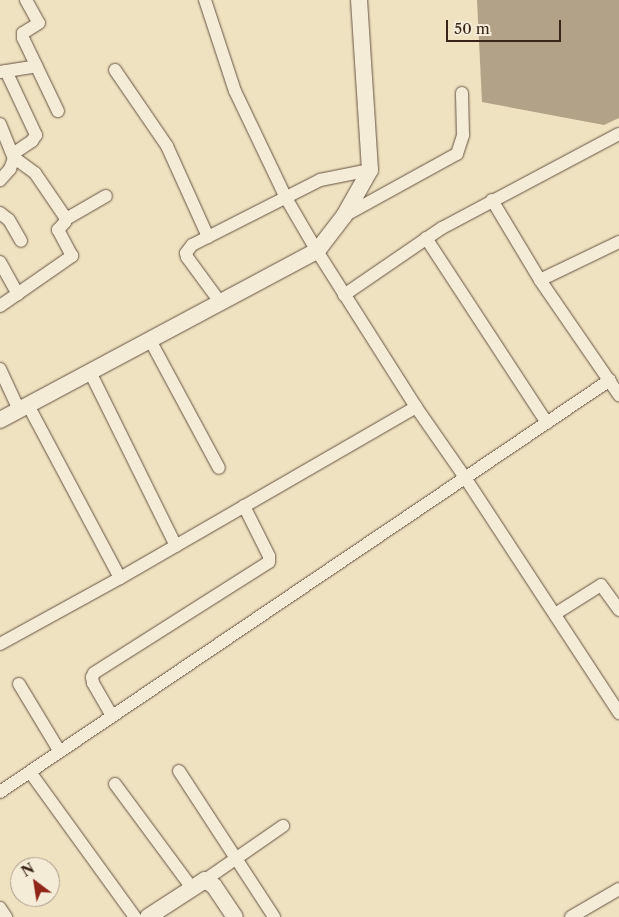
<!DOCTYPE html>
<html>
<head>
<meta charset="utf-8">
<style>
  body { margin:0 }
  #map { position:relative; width:619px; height:917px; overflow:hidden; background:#efe2c1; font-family:"Libre Caslon Text",serif }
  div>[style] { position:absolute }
  .water>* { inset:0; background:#b1a288 }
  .roads { filter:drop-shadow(0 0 1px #665442) drop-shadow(0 0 1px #665442) }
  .minor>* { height:12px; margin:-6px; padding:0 6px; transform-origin:6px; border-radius:6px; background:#f5ecd7 }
  .tertiary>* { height:16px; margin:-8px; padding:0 8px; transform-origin:8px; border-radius:8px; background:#f5ecd7 }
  span { translate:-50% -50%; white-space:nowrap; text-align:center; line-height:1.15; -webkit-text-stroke:5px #f5ecd7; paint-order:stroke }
  .north { position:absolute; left:10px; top:857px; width:50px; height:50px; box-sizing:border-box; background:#f5ecd7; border:1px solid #aa9c8b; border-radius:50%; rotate:329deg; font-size:14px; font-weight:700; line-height:20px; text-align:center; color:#392518 }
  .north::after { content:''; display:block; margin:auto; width:18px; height:22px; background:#8f2418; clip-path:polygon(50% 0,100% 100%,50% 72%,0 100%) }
  .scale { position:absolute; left:446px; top:20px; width:115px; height:22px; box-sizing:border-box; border:2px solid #392518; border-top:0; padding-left:6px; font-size:15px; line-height:18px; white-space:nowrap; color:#392518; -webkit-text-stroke:4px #f5ecd7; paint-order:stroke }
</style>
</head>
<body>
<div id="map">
  <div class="water">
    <i style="clip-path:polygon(477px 0,619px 0,619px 118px,604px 125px,482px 102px)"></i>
  </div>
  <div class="roads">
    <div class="minor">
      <i style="left:26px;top:0;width:26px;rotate:61deg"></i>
      <i style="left:39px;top:23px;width:19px;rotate:148deg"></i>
      <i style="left:23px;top:33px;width:5px;rotate:90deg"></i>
      <i style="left:23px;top:38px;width:81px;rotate:64.4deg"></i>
      <i style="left:205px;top:0;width:96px;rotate:71.8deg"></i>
      <i style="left:235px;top:91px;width:119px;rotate:64.5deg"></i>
      <i style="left:286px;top:198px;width:61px;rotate:59.7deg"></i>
      <i style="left:317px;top:251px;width:185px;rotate:57.6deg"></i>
      <i style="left:416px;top:407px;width:88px;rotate:55.2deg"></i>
      <i style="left:466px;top:479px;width:280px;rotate:56.8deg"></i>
      <i style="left:115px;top:70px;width:92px;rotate:55.6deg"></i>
      <i style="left:167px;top:146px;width:100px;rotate:65.7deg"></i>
      <i style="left:6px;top:71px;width:71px;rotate:64.9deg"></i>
      <i style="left:36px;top:135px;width:7px;rotate:124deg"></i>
      <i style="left:32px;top:141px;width:22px;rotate:146deg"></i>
      <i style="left:0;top:72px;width:37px;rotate:-9deg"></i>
      <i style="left:0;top:124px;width:37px;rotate:68deg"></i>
      <i style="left:14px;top:158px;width:12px;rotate:110deg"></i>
      <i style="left:10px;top:169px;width:15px;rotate:132deg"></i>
      <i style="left:492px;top:200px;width:93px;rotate:59deg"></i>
      <i style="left:540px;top:280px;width:140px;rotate:55.5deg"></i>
      <i style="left:0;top:213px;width:11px;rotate:38deg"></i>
      <i style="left:9px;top:220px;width:24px;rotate:60deg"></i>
      <i style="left:344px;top:216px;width:129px;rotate:-28.8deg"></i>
      <i style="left:457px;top:154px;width:20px;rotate:-72deg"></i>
      <i style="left:463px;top:135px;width:42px;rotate:-91.4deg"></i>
      <i style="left:66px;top:219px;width:46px;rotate:-29.9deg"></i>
      <i style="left:426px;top:238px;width:221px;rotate:56.8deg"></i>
      <i style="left:0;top:262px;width:37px;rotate:61deg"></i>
      <i style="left:540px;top:280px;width:88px;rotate:-25.7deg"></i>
      <i style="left:344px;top:295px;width:119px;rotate:-34.4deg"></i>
      <i style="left:442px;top:228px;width:200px;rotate:-28deg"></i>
      <i style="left:220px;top:302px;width:56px;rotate:-126.3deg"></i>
      <i style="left:187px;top:257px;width:4px;rotate:-104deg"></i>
      <i style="left:186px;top:253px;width:10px;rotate:-53deg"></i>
      <i style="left:192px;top:245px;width:144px;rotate:-26.9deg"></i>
      <i style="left:320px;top:180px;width:51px;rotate:-11.3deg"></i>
      <i style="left:0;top:306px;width:88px;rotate:-34.8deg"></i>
      <i style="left:72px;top:256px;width:30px;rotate:-118deg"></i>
      <i style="left:58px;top:230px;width:11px;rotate:-49deg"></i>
      <i style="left:65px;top:222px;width:5px;rotate:-90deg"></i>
      <i style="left:65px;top:217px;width:53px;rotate:-124.3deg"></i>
      <i style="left:35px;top:173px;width:26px;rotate:-144deg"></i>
      <i style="left:150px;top:340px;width:145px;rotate:61.7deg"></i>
      <i style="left:0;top:369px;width:45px;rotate:65.1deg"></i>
      <i style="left:90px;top:372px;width:194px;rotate:63.7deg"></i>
      <i style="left:28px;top:405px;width:196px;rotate:62deg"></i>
      <i style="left:555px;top:614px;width:54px;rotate:-32.2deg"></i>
      <i style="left:601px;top:585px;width:31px;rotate:54deg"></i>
      <i style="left:0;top:644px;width:137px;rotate:-28.8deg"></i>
      <i style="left:120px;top:578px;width:342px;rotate:-30deg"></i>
      <i style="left:19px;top:684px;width:79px;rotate:58.9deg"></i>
      <i style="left:112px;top:716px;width:38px;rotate:-120deg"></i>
      <i style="left:93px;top:683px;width:6px;rotate:-99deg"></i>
      <i style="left:92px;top:677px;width:4px;rotate:-63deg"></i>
      <i style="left:94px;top:673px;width:207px;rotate:-32.4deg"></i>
      <i style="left:269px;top:562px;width:6px;rotate:-90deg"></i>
      <i style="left:269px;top:556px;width:56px;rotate:-116.6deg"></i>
      <i style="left:179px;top:771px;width:174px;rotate:56.9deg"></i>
      <i style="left:30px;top:772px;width:179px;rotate:54.1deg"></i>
      <i style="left:115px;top:784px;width:129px;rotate:53.5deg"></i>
      <i style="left:0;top:792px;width:736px;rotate:-34.04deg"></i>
      <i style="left:205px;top:880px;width:95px;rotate:-34.7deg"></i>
      <i style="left:0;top:908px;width:11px;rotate:56deg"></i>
      <i style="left:571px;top:917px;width:56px;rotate:-30.3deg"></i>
    </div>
    <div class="tertiary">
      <i style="left:0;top:420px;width:359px;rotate:-28.1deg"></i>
      <i style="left:317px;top:251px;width:44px;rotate:-52.4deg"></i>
      <i style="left:344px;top:216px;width:53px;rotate:-60.5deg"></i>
      <i style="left:370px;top:170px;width:170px;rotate:-93.7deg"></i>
      <i style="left:148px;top:917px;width:68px;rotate:-33deg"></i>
      <i style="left:205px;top:880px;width:11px;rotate:34deg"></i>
      <i style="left:214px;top:886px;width:37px;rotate:56deg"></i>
    </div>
  </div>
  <div class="north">N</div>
  <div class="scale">50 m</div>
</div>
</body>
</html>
